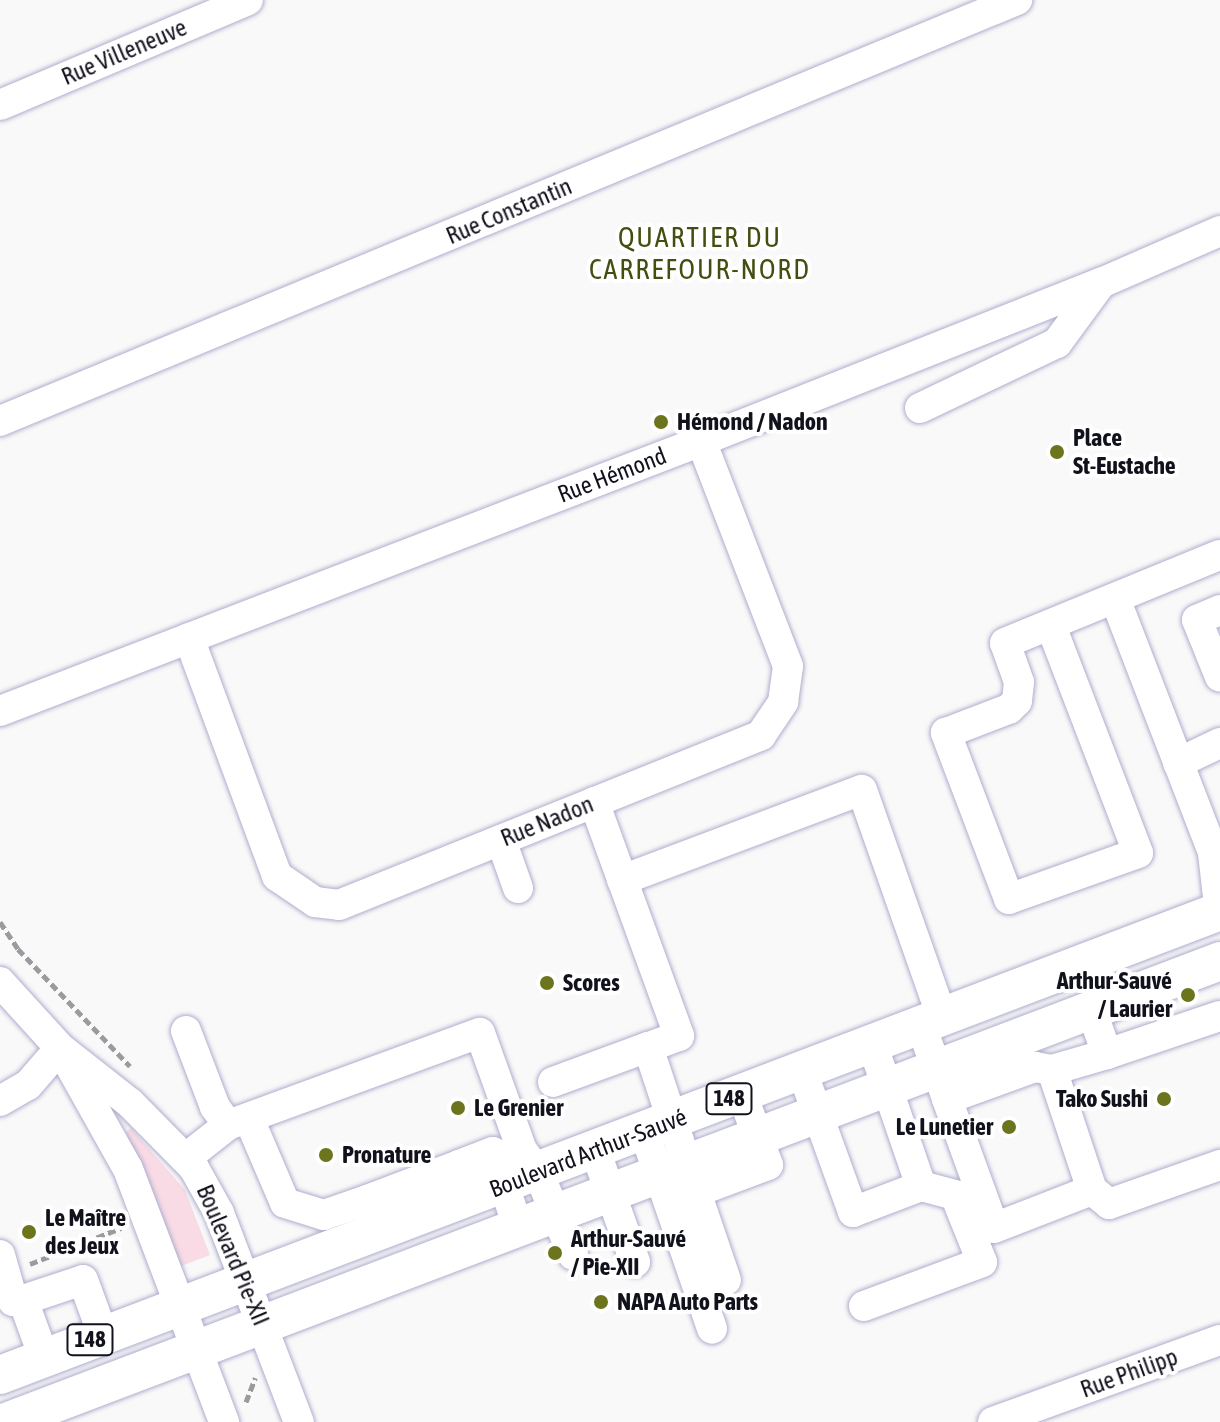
<!DOCTYPE html>
<html>
<head>
<meta charset="utf-8">
<style>
  body { margin:0 }
  #map { position:relative; width:1220px; height:1422px; overflow:hidden; background:#f9f9f9; font-family:"Asap Condensed",sans-serif }
  div>[style] { position:absolute }
  .green>* { inset:0; background:#f8dbe5 }
  .path>* { height:5px; margin-top:-2.5px; transform-origin:0; background:repeating-linear-gradient(90deg,#9a9a9f 0 8px,transparent 0 12px) }
  .roads { filter:drop-shadow(0 0 2px #aeadce) drop-shadow(0 0 2px #aeadce) }
  .minor>* { height:30px; margin:-15px; padding:0 15px; transform-origin:15px; border-radius:15px; background:#fff }
  .major>* { height:38px; margin:-19px; padding:0 19px; transform-origin:19px; border-radius:19px; background:#fff }
  .dots>* { width:22px; height:22px; translate:-50% -50%; box-sizing:border-box; border:4px solid #fff; border-radius:50% }
  span { translate:-50% -50%; white-space:nowrap; text-align:center; line-height:1.15; -webkit-text-stroke:8px #fff; paint-order:stroke }
  .shield-label span { padding:2px 6px; background:#fff; border:2px solid; border-radius:6px; -webkit-text-stroke-width:0 }
  .shield-label { font-size:22px; color:#12121d; font-weight:700 }
  .street-label { font-size:24px; color:#12121d }
  .poi-label { font-size:24px; color:#12121d; font-weight:700 }
  .left { translate:0 -50%; text-align:left }
  .right { translate:-100% -50%; text-align:right }
  .quarter-label { font-size:28px; color:#464d11; letter-spacing:2px }
</style>
</head>
<body>
<div id="map">
  <div class="green">
    <i style="clip-path:polygon(131px 1128px,185px 1190px,210px 1255px,179px 1267px,126px 1132px)"></i>
  </div>
  <div class="path">
    <i style="left:0;top:922px;width:32px;rotate:56deg"></i>
    <i style="left:18px;top:949px;width:162px;rotate:46.3deg"></i>
    <i style="left:30px;top:1264px;width:98px;rotate:-21.6deg"></i>
    <i style="left:246px;top:1402px;width:26px;rotate:-69deg"></i>
  </div>
  <div class="roads">
    <div class="minor">
      <i style="left:0;top:105px;width:269px;rotate:-22.9deg"></i>
      <i style="left:920px;top:408px;width:152px;rotate:-25.4deg"></i>
      <i style="left:1057px;top:343px;width:74px;rotate:-53.7deg"></i>
      <i style="left:0;top:421px;width:1101px;rotate:-22.49deg"></i>
      <i style="left:1116px;top:601px;width:270px;rotate:68.9deg"></i>
      <i style="left:1213px;top:853px;width:61px;rotate:83.5deg"></i>
      <i style="left:1220px;top:610px;width:25px;rotate:157deg"></i>
      <i style="left:1197px;top:620px;width:61px;rotate:68deg"></i>
      <i style="left:1051px;top:626px;width:243px;rotate:69deg"></i>
      <i style="left:1138px;top:853px;width:137px;rotate:160.4deg"></i>
      <i style="left:1009px;top:899px;width:178px;rotate:-110.8deg"></i>
      <i style="left:946px;top:733px;width:67px;rotate:-20.9deg"></i>
      <i style="left:1009px;top:709px;width:11px;rotate:-45deg"></i>
      <i style="left:1017px;top:701px;width:19px;rotate:-84deg"></i>
      <i style="left:1019px;top:682px;width:41px;rotate:-109.7deg"></i>
      <i style="left:1005px;top:643px;width:232px;rotate:-22.3deg"></i>
      <i style="left:189px;top:638px;width:254px;rotate:69.7deg"></i>
      <i style="left:277px;top:876px;width:46px;rotate:34.4deg"></i>
      <i style="left:315px;top:902px;width:24px;rotate:7deg"></i>
      <i style="left:339px;top:905px;width:455px;rotate:-21.9deg"></i>
      <i style="left:761px;top:735px;width:40px;rotate:-56deg"></i>
      <i style="left:783px;top:702px;width:36px;rotate:-82deg"></i>
      <i style="left:788px;top:666px;width:241px;rotate:-111.1deg"></i>
      <i style="left:0;top:711px;width:751px;rotate:-21.06deg"></i>
      <i style="left:701px;top:441px;width:430px;rotate:-21.6deg"></i>
      <i style="left:1101px;top:283px;width:130px;rotate:-23.6deg"></i>
      <i style="left:1178px;top:763px;width:47px;rotate:-25.5deg"></i>
      <i style="left:594px;top:802px;width:249px;rotate:70deg"></i>
      <i style="left:679px;top:1036px;width:33px;rotate:160deg"></i>
      <i style="left:501px;top:840px;width:51px;rotate:70.5deg"></i>
      <i style="left:622px;top:880px;width:256px;rotate:-20.6deg"></i>
      <i style="left:862px;top:790px;width:241px;rotate:70.6deg"></i>
      <i style="left:0;top:982px;width:89px;rotate:47.7deg"></i>
      <i style="left:60px;top:1048px;width:89px;rotate:38.2deg"></i>
      <i style="left:130px;top:1103px;width:91px;rotate:45.4deg"></i>
      <i style="left:194px;top:1168px;width:51px;rotate:60.9deg"></i>
      <i style="left:219px;top:1213px;width:224px;rotate:69.1deg"></i>
      <i style="left:1091px;top:1009px;width:48px;rotate:70.4deg"></i>
      <i style="left:1107px;top:1054px;width:119px;rotate:-18.6deg"></i>
      <i style="left:921px;top:1025px;width:78px;rotate:70.6deg"></i>
      <i style="left:947px;top:1099px;width:94px;rotate:-20deg"></i>
      <i style="left:1035px;top:1067px;width:17px;rotate:10deg"></i>
      <i style="left:1052px;top:1070px;width:57px;rotate:-16.2deg"></i>
      <i style="left:186px;top:1031px;width:81px;rotate:69.1deg"></i>
      <i style="left:215px;top:1107px;width:22px;rotate:54deg"></i>
      <i style="left:69px;top:1064px;width:120px;rotate:60.7deg"></i>
      <i style="left:128px;top:1169px;width:271px;rotate:69.2deg"></i>
      <i style="left:802px;top:1071px;width:150px;rotate:70.1deg"></i>
      <i style="left:853px;top:1212px;width:73px;rotate:-20.9deg"></i>
      <i style="left:921px;top:1186px;width:150px;rotate:-109deg"></i>
      <i style="left:553px;top:1082px;width:101px;rotate:-20.2deg"></i>
      <i style="left:648px;top:1047px;width:153px;rotate:71.7deg"></i>
      <i style="left:696px;top:1192px;width:77px;rotate:-20.6deg"></i>
      <i style="left:768px;top:1165px;width:76px;rotate:-110.1deg"></i>
      <i style="left:947px;top:1099px;width:137px;rotate:70deg"></i>
      <i style="left:994px;top:1228px;width:105px;rotate:-21.2deg"></i>
      <i style="left:1092px;top:1190px;width:126px;rotate:-108.4deg"></i>
      <i style="left:0;top:1101px;width:32px;rotate:-30deg"></i>
      <i style="left:28px;top:1085px;width:49px;rotate:-49.1deg"></i>
      <i style="left:249px;top:1119px;width:91px;rotate:66.8deg"></i>
      <i style="left:285px;top:1203px;width:41px;rotate:17.1deg"></i>
      <i style="left:324px;top:1215px;width:46px;rotate:-19.2deg"></i>
      <i style="left:644px;top:1131px;width:209px;rotate:71deg"></i>
      <i style="left:595px;top:1150px;width:119px;rotate:70.3deg"></i>
      <i style="left:186px;top:1158px;width:53px;rotate:-38.2deg"></i>
      <i style="left:228px;top:1125px;width:268px;rotate:-20.1deg"></i>
      <i style="left:480px;top:1033px;width:124px;rotate:70.3deg"></i>
      <i style="left:522px;top:1150px;width:27px;rotate:54deg"></i>
      <i style="left:538px;top:1172px;width:90px;rotate:67.1deg"></i>
      <i style="left:459px;top:1165px;width:36px;rotate:-21deg"></i>
      <i style="left:493px;top:1152px;width:79px;rotate:71.6deg"></i>
      <i style="left:1092px;top:1190px;width:22px;rotate:39deg"></i>
      <i style="left:1109px;top:1204px;width:118px;rotate:-19.4deg"></i>
      <i style="left:696px;top:1192px;width:93px;rotate:71.2deg"></i>
      <i style="left:373px;top:1216px;width:17px;rotate:-111deg"></i>
      <i style="left:367px;top:1200px;width:98px;rotate:-20.8deg"></i>
      <i style="left:459px;top:1165px;width:34px;rotate:69deg"></i>
      <i style="left:0;top:1255px;width:48px;rotate:74.2deg"></i>
      <i style="left:864px;top:1306px;width:126px;rotate:-20.4deg"></i>
      <i style="left:982px;top:1262px;width:72px;rotate:-111.9deg"></i>
      <i style="left:955px;top:1195px;width:35px;rotate:-165deg"></i>
      <i style="left:44px;top:1358px;width:62px;rotate:-109.9deg"></i>
      <i style="left:23px;top:1300px;width:63px;rotate:-18.4deg"></i>
      <i style="left:83px;top:1280px;width:59px;rotate:70deg"></i>
      <i style="left:993px;top:1422px;width:241px;rotate:-19.9deg"></i>
    </div>
    <div class="major">
      <i style="left:0;top:1375px;width:1305px;rotate:-20.82deg"></i>
      <i style="left:6px;top:1422px;width:1299px;rotate:-20.79deg"></i>
    </div>
  </div>
  <div class="dots">
    <i style="left:661px;top:422px;background:#6c751e"></i>
    <i style="left:1057px;top:452px;background:#6c751e"></i>
    <i style="left:547px;top:983px;background:#6c751e"></i>
    <i style="left:1188px;top:995px;background:#6c751e"></i>
    <i style="left:1164px;top:1099px;background:#6c751e"></i>
    <i style="left:458px;top:1108px;background:#6c751e"></i>
    <i style="left:1009px;top:1127px;background:#6c751e"></i>
    <i style="left:326px;top:1155px;background:#6c751e"></i>
    <i style="left:29px;top:1232px;background:#6c751e"></i>
    <i style="left:555px;top:1253px;background:#6c751e"></i>
    <i style="left:601px;top:1302px;background:#6c751e"></i>
  </div>
  <div class="shield-label">
    <span style="left:729px;top:1099px">148</span>
    <span style="left:90px;top:1340px">148</span>
  </div>
  <div class="street-label">
    <span style="left:124px;top:52px;rotate:-23deg">Rue Villeneuve</span>
    <span style="left:509px;top:211px;rotate:-23deg">Rue Constantin</span>
    <span style="left:612px;top:475px;rotate:-21deg">Rue Hémond</span>
    <span style="left:547px;top:821px;rotate:-22deg">Rue Nadon</span>
    <span style="left:588px;top:1153px;rotate:-21deg">Boulevard Arthur-Sauvé</span>
    <span style="left:233px;top:1255px;rotate:67deg">Boulevard Pie-XII</span>
    <span style="left:1129px;top:1373px;rotate:-20deg">Rue Philipp</span>
  </div>
  <div class="poi-label">
    <span class="left" style="left:677px;top:422px">Hémond / Nadon</span>
    <span class="left" style="left:1073px;top:452px">Place<br>St-Eustache</span>
    <span class="right" style="left:1172px;top:995px">Arthur-Sauvé<br>/ Laurier</span>
    <span class="left" style="left:563px;top:983px">Scores</span>
    <span class="right" style="left:1148px;top:1099px">Tako Sushi</span>
    <span class="left" style="left:474px;top:1108px">Le Grenier</span>
    <span class="right" style="left:993px;top:1127px">Le Lunetier</span>
    <span class="left" style="left:342px;top:1155px">Pronature</span>
    <span class="left" style="left:45px;top:1232px">Le Maître<br>des Jeux</span>
    <span class="left" style="left:571px;top:1253px">Arthur-Sauvé<br>/ Pie-XII</span>
    <span class="left" style="left:617px;top:1302px">NAPA Auto Parts</span>
  </div>
  <div class="quarter-label">
    <span style="left:700px;top:253px">QUARTIER DU<br>CARREFOUR-NORD</span>
  </div>
</div>
</body>
</html>
